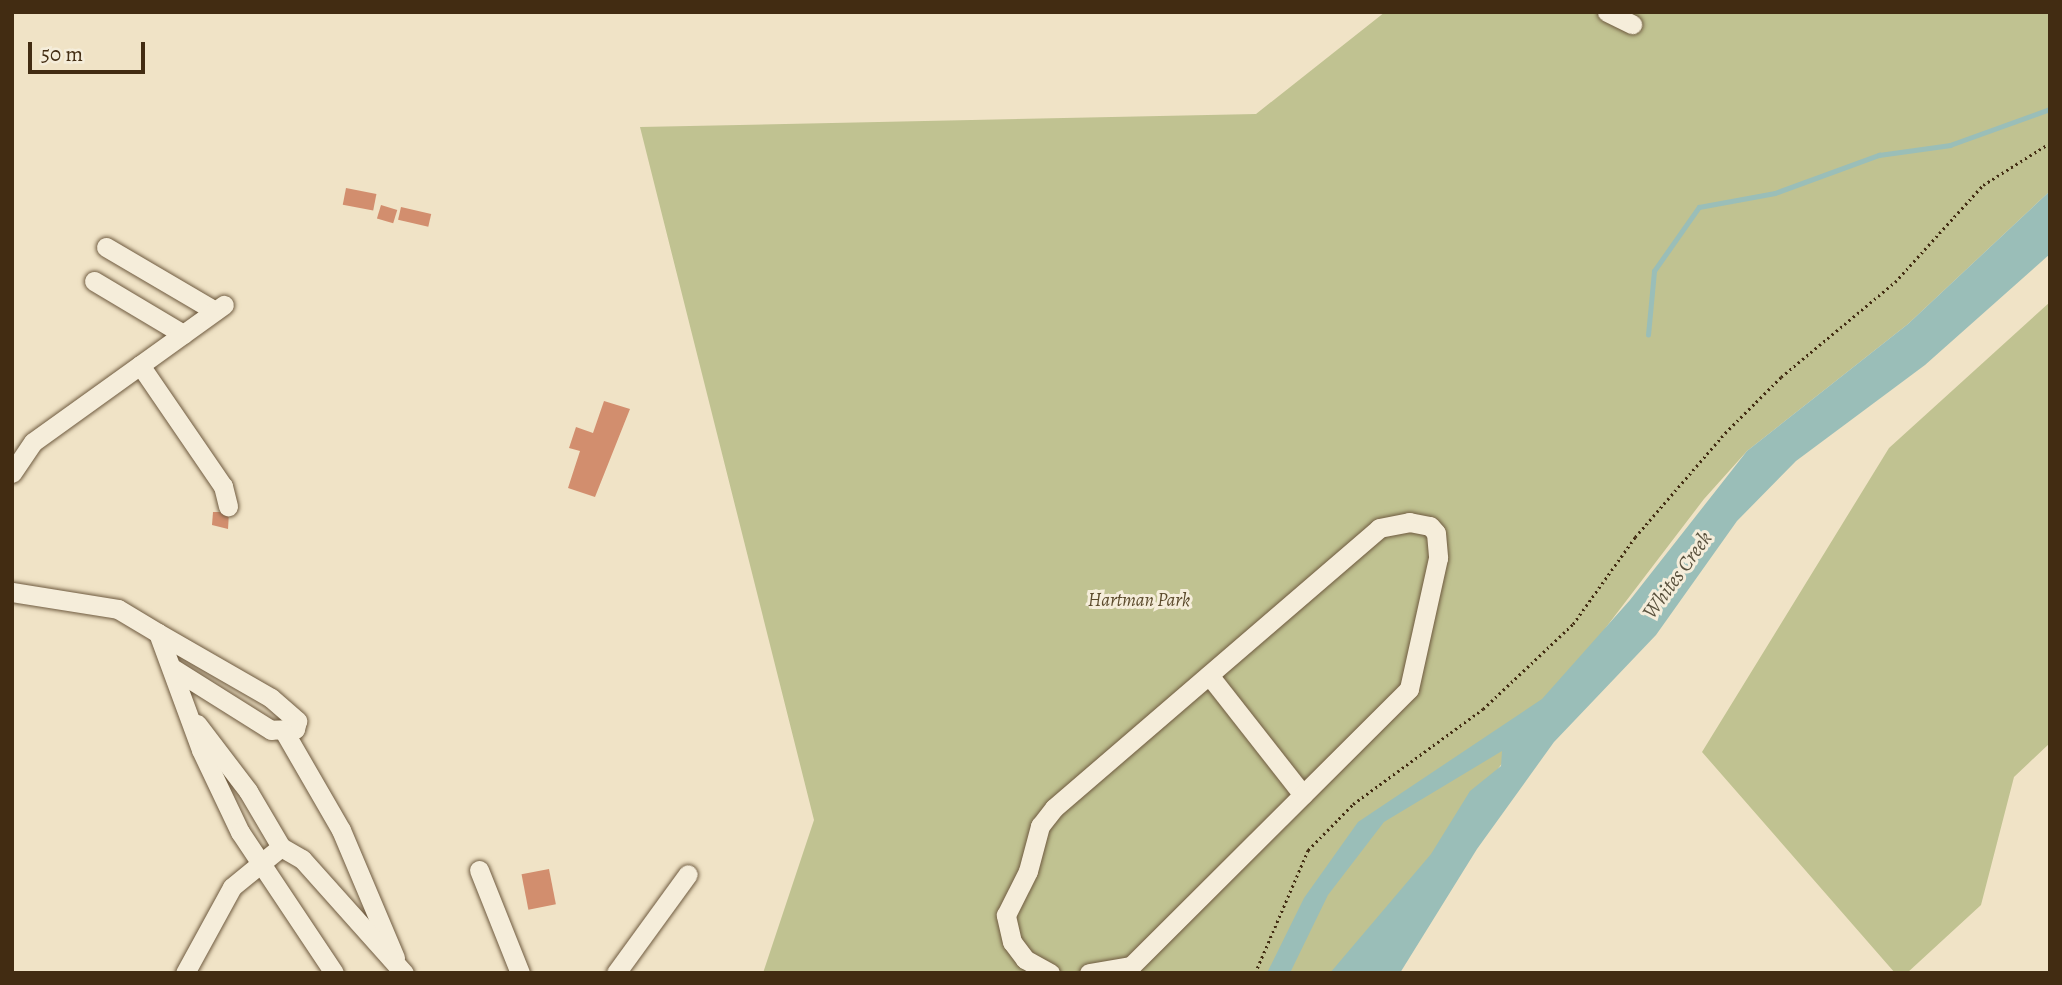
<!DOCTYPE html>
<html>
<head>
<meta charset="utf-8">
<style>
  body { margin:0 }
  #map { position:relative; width:2062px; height:985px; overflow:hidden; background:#f0e3c6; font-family:Alegreya,serif }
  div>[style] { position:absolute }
  .green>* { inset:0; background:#c0c291 }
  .water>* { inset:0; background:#9abeb8 }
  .stream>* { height:4.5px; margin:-2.25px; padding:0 2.25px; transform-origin:2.25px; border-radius:2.25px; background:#9abeb8 }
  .building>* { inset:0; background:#d28e6e; transform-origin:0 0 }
  .path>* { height:2.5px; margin-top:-1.25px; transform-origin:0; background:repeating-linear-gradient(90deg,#422c12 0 2px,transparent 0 5.5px) }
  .roads { filter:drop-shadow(0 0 2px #6e5a3f) drop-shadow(0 0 2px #6e5a3f) }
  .minor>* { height:19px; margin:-9.5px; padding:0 9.5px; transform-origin:9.5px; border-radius:9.5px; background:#f5edda }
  span { translate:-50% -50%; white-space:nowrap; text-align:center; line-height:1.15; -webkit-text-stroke:6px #f5edda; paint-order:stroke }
  .park-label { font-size:19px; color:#5b4a2b; font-style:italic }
  .water-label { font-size:21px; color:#58503c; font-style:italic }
  .frame { position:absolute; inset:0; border:14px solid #422c12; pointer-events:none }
  .scale { position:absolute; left:28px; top:42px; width:117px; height:32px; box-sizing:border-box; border:4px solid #422c12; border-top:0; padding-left:9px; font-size:21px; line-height:24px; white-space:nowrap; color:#422c12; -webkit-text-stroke:5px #f5edda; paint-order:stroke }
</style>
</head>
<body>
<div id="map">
  <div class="green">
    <i style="clip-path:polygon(1385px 12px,2050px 12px,2050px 191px,1908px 324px,1747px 451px,1704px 499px,1342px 973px,763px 973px,814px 820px,640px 127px,1256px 114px)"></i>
    <i style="clip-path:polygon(2050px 302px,2050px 743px,2014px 777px,1981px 905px,1907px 973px,1895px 973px,1702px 752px,1889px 448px)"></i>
  </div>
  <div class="water">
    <i style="clip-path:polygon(2050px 191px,2050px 254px,1925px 365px,1796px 461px,1737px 521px,1656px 635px,1554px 742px,1477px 849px,1400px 973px,1330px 973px,1431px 854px,1470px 791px,1501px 766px,1502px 751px,1384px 822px,1328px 895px,1290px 973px,1267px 973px,1304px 898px,1358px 822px,1542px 699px,1630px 600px,1747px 451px,1908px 324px)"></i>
  </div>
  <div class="stream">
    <i style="left:1648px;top:335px;width:64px;rotate:-84.6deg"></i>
    <i style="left:1654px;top:271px;width:78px;rotate:-54.9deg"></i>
    <i style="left:1699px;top:207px;width:77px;rotate:-10.4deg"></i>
    <i style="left:1775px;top:193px;width:111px;rotate:-20.1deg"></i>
    <i style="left:1879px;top:155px;width:72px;rotate:-8deg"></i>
    <i style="left:1950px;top:145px;width:106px;rotate:-19.8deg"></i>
  </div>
  <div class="building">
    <i style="left:346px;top:188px;width:31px;height:17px;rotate:11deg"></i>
    <i style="left:381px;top:205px;width:17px;height:14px;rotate:17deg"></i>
    <i style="left:401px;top:207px;width:31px;height:13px;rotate:13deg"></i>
    <i style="clip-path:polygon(604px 401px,630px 409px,595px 497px,568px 488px,580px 451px,569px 448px,576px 427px,593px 433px)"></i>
    <i style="clip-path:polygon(213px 512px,229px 512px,228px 529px,212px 525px)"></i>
    <i style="left:549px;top:869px;width:36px;height:28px;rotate:79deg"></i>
  </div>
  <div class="path">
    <i style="left:1255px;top:973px;width:134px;rotate:-66.7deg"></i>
    <i style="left:1308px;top:850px;width:64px;rotate:-45.6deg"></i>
    <i style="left:1353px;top:804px;width:161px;rotate:-36.2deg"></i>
    <i style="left:1483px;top:709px;width:124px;rotate:-43.4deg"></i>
    <i style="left:1573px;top:624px;width:107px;rotate:-54.5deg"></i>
    <i style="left:1635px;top:537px;width:138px;rotate:-49.1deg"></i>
    <i style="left:1725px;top:433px;width:79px;rotate:-45deg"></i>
    <i style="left:1781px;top:377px;width:148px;rotate:-39.8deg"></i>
    <i style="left:1895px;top:282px;width:131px;rotate:-47.8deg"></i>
    <i style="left:1983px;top:185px;width:79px;rotate:-32.1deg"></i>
  </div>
  <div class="roads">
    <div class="minor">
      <i style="left:1607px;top:12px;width:28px;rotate:26deg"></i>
      <i style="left:106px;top:247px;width:126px;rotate:30.4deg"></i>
      <i style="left:94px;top:281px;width:104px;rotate:30.8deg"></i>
      <i style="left:140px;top:365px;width:147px;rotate:55.6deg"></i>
      <i style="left:223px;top:486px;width:21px;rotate:76deg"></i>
      <i style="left:12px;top:473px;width:37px;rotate:-56deg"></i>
      <i style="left:33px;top:442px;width:235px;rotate:-35.7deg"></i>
      <i style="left:12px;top:592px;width:107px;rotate:9.1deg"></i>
      <i style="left:118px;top:609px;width:47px;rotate:31deg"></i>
      <i style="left:158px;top:633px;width:125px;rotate:69.8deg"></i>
      <i style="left:201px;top:750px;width:91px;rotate:64.6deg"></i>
      <i style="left:240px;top:832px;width:169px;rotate:56.3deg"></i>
      <i style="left:158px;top:633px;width:130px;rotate:29.9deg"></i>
      <i style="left:271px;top:698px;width:35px;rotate:41deg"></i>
      <i style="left:297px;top:721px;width:8px;rotate:104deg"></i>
      <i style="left:295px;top:729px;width:24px;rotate:178deg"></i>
      <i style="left:271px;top:730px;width:117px;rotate:-147.9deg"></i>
      <i style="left:1209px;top:675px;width:152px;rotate:51.9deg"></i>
      <i style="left:197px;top:724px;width:84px;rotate:52.7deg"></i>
      <i style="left:248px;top:791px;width:65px;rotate:59.5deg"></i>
      <i style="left:285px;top:733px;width:112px;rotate:60deg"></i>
      <i style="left:341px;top:830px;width:139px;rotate:67.1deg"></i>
      <i style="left:479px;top:870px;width:111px;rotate:68.3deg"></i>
      <i style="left:185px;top:973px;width:98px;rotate:-61.3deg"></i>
      <i style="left:232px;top:887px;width:63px;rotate:-39.2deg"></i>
      <i style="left:281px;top:847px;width:24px;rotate:30deg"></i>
      <i style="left:302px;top:859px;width:153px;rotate:48.2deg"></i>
      <i style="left:616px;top:973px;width:122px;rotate:-54deg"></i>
      <i style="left:1050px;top:973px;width:29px;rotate:-151deg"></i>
      <i style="left:1025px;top:959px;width:21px;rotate:-127deg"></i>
      <i style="left:1012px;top:942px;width:28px;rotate:-103deg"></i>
      <i style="left:1006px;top:915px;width:49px;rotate:-63.4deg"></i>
      <i style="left:1028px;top:871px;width:47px;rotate:-75.1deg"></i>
      <i style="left:1040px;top:826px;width:23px;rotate:-52deg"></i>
      <i style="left:1054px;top:808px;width:429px;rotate:-40.7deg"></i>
      <i style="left:1379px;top:528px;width:31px;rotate:-11deg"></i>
      <i style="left:1409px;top:522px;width:21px;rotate:11deg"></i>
      <i style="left:1430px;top:526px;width:9px;rotate:49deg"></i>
      <i style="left:1436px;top:533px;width:25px;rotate:85deg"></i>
      <i style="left:1438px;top:558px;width:134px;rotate:102.5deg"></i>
      <i style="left:1409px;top:689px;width:402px;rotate:135.1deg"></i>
      <i style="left:1089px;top:973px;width:43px;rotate:-9.5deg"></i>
    </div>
  </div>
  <div class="park-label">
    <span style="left:1139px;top:601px">Hartman Park</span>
  </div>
  <div class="water-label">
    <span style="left:1677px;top:575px;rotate:-54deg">Whites Creek</span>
  </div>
  <div class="frame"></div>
  <div class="scale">50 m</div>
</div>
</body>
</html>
